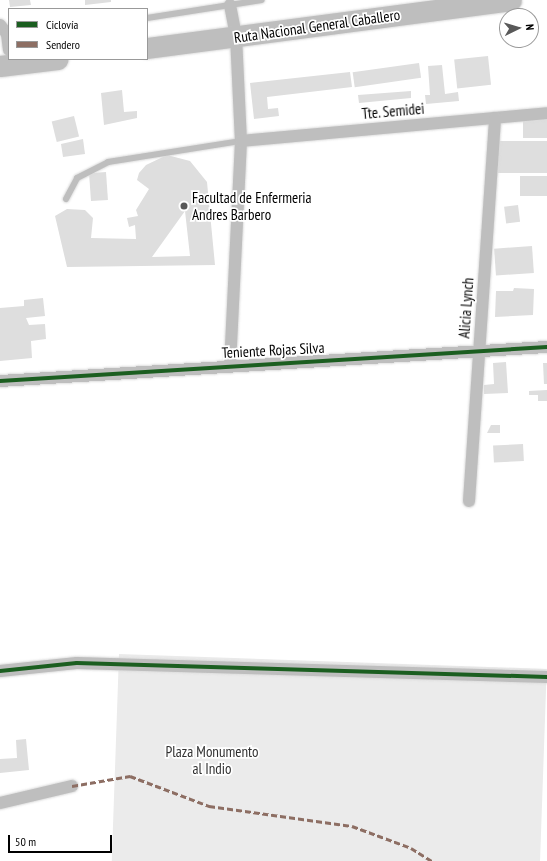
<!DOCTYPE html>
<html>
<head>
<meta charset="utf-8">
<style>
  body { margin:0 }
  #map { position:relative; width:547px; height:861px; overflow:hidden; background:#fff; font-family:"PT Sans Narrow",sans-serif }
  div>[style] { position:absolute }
  .green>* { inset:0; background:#ebebeb; transform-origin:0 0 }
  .building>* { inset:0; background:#dedede; transform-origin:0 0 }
  .roads { filter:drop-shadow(0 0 1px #dbdbdb) drop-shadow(0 0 1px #dbdbdb) }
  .lane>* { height:6px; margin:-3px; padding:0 3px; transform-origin:3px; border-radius:3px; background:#bebebe }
  .street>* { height:12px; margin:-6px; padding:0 6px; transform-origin:6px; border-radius:6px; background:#bebebe }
  .highway>* { height:21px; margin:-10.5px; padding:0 10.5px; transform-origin:10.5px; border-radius:10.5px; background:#bebebe }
  .quiet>* { height:3px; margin-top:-1.5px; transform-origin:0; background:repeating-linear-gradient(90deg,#8d6e63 0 6px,transparent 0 9px) }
  .cycleway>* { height:4px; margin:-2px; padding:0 2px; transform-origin:2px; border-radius:2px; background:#1b5e20 }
  .dots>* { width:11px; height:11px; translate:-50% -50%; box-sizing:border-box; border:2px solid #fff; border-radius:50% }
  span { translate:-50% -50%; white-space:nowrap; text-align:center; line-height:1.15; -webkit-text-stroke:3.5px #fff; paint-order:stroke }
  .street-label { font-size:15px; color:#000 }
  .poi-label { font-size:15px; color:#000 }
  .left { translate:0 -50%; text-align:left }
  .park-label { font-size:15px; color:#313131 }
  .legend { position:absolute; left:8px; top:8px; width:140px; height:52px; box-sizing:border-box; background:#fff; border:1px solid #999; margin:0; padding:5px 7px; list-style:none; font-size:12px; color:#000 }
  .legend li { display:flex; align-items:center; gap:8px; height:20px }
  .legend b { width:20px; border:1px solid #999 }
  .north { position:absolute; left:499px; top:8px; width:40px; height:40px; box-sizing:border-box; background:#fff; border:1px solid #999; border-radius:50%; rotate:85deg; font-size:11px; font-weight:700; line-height:16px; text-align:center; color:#000 }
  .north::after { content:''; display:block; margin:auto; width:14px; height:18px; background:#595959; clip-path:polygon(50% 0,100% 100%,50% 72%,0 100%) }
  .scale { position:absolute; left:8px; top:835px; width:104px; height:18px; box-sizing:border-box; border:2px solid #000; border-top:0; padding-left:5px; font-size:12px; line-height:14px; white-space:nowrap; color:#000; -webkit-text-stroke:3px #fff; paint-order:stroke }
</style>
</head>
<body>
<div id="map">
  <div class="green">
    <i style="left:119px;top:654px;width:428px;height:209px;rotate:2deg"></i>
  </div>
  <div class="building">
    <i style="clip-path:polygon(9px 0,30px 0,31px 5px,10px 7px)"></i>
    <i style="clip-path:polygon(85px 0,111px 0,111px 2px,85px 5px)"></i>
    <i style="left:488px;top:56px;width:29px;height:34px;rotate:84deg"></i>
    <i style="left:419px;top:63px;width:15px;height:67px;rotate:82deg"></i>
    <i style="clip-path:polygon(442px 65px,445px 94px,458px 92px,459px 101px,426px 104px,425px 95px,430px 95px,428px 66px)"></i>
    <i style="clip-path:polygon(350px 72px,352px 87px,267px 97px,268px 109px,278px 108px,279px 116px,254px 119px,250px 83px)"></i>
    <i style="clip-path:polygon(122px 90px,124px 112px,137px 111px,137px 118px,104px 125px,101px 93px)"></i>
    <i style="clip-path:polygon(411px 91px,411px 98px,359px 103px,358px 95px)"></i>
    <i style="left:74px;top:116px;width:21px;height:23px;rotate:76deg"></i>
    <i style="left:547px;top:119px;width:19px;height:24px;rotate:90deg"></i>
    <i style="clip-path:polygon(83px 139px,85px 154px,63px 157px,61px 144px)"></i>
    <i style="left:547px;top:141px;width:32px;height:49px;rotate:90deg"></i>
    <i style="clip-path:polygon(evenodd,167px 155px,190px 161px,207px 182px,215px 265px,67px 267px,55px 216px,67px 209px,85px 210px,93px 218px,91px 238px,136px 239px,135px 225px,129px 227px,127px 218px,138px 216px,136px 210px,149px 189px,137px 180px,139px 173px,146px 165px,167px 155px,185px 211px,190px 256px,152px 257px,185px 211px)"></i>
    <i style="left:106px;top:172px;width:28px;height:17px;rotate:86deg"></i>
    <i style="left:547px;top:176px;width:20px;height:27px;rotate:90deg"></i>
    <i style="left:518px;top:205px;width:17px;height:14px;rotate:83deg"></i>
    <i style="left:532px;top:246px;width:27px;height:38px;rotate:86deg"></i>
    <i style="clip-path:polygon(514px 288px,534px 289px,533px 315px,495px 317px,496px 291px,513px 291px)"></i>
    <i style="clip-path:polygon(43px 298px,45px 316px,26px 318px,29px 325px,45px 324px,46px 339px,31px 341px,32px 358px,0 361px,0 308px,24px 306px,24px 300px)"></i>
    <i style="clip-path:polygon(506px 362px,508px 393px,484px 394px,484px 385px,494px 384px,493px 363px)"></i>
    <i style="clip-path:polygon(543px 363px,547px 363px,547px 384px,544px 384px)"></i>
    <i style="clip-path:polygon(547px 390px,547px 401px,538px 401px,538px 395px,529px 395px,529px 391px)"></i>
    <i style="clip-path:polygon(491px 425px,500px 425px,500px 433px,487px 433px)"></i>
    <i style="left:523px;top:444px;width:17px;height:30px;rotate:87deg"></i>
    <i style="clip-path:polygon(26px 739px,29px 770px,0 773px,0 759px,17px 758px,16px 740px)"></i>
  </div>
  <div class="roads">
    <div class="lane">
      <i style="left:147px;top:18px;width:116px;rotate:-8.9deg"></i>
      <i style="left:66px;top:199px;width:24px;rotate:-62deg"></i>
      <i style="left:77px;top:178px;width:35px;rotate:-27deg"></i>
      <i style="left:108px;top:162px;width:135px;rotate:-9deg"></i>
    </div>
    <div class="street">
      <i style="left:230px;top:5px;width:32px;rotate:79deg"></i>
      <i style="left:236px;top:36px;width:105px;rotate:87.3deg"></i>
      <i style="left:241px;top:141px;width:223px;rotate:92.8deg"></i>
      <i style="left:0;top:25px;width:11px;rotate:52deg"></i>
      <i style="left:7px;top:34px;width:16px;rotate:83deg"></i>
      <i style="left:241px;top:141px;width:307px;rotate:-5.2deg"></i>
      <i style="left:0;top:381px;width:548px;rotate:-3.56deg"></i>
      <i style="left:469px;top:501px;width:384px;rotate:-86.1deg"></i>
      <i style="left:0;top:671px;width:77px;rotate:-5.9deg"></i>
      <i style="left:77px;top:663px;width:470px;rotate:1.7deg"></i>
      <i style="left:0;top:803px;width:74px;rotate:-13.3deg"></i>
    </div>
    <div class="highway">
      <i style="left:147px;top:48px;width:367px;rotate:-7.5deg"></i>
      <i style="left:0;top:66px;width:58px;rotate:-6.9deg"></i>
    </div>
  </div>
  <div class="quiet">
    <i style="left:72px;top:786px;width:59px;rotate:-9.8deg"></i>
    <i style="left:130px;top:776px;width:85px;rotate:20.8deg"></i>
    <i style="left:209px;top:806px;width:144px;rotate:8deg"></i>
    <i style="left:352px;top:826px;width:63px;rotate:20.4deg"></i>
    <i style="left:411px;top:848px;width:25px;rotate:32deg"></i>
  </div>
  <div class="cycleway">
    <i style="left:0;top:381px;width:548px;rotate:-3.56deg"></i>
    <i style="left:0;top:671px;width:77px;rotate:-5.9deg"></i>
    <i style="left:77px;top:663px;width:470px;rotate:1.7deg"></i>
  </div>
  <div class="dots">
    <i style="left:184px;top:206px;background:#595959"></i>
  </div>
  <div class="street-label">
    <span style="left:317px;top:26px;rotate:-8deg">Ruta Nacional General Caballero</span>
    <span style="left:393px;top:111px;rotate:-5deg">Tte. Semidei</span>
    <span style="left:466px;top:308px;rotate:-86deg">Alicia Lynch</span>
    <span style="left:273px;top:350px;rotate:-3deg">Teniente Rojas Silva</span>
  </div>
  <div class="poi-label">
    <span class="left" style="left:192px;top:206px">Facultad de Enfermeria<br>Andres Barbero</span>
  </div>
  <div class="park-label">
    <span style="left:212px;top:760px">Plaza Monumento<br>al Indio</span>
  </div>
  <ul class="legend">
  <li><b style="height:5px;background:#1b5e20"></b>Ciclovía</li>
  <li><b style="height:5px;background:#8d6e63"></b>Sendero</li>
  </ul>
  <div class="north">N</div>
  <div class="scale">50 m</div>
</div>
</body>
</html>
